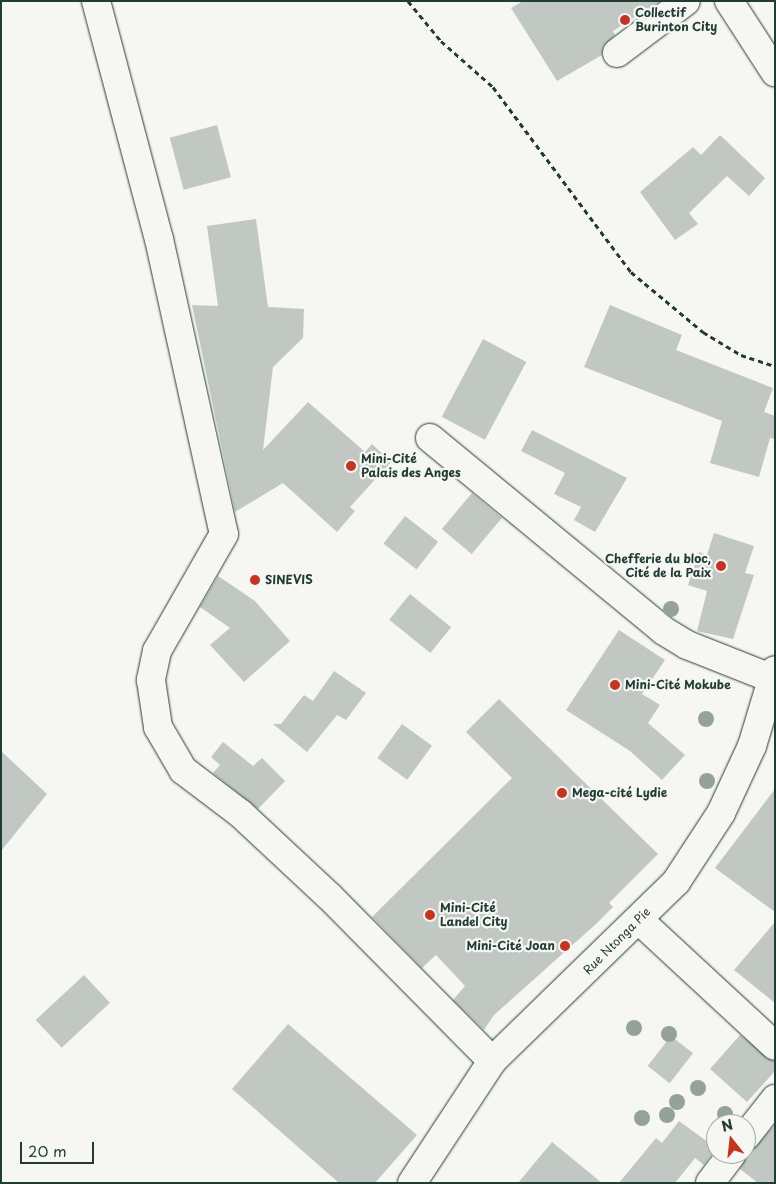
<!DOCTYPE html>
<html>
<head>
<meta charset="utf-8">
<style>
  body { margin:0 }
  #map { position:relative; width:776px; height:1184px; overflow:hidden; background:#f6f6f2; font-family:"Playpen Sans",sans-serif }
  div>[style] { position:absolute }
  .building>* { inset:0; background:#c1c8c3; transform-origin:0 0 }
  .path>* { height:3px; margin-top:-1.5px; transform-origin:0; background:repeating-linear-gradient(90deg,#1f3d34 0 5px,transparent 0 9px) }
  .roads { filter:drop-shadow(0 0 1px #1f3d34) drop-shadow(0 0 1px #1f3d34) }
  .street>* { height:28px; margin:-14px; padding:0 14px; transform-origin:14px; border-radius:14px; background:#f6f6f2 }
  .secondary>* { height:28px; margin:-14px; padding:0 14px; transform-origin:14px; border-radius:14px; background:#f6f6f2 }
  .trees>* { width:16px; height:16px; margin:-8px; border-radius:50%; background:#94a29b }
  .dots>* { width:14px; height:14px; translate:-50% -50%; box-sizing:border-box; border:2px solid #f6f6f2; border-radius:50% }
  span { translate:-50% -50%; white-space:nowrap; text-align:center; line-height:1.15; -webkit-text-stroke:4.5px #f6f6f2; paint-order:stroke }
  .poi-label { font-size:12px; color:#1f3d34; font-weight:700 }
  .left { translate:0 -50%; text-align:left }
  .right { translate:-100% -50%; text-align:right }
  .street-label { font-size:12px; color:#1f3d34 }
  .frame { position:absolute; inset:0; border:2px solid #1f3d34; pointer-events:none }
  .north { position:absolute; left:706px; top:1114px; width:50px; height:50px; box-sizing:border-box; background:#f6f6f2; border:1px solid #a0aca6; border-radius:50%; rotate:344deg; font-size:14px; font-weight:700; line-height:20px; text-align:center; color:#1f3d34 }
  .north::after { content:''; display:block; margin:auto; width:18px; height:22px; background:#c8321e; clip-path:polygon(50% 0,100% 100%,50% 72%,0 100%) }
  .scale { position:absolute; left:20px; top:1142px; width:74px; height:22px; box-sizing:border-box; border:2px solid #1f3d34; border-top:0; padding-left:6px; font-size:15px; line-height:18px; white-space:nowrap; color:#1f3d34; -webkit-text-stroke:4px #f6f6f2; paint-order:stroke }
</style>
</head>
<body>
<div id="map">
  <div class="building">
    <i style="clip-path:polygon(523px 1px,660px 1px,613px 31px,615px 35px,603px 46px,602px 55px,557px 81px,511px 8px)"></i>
    <i style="left:217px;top:125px;width:54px;height:49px;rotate:75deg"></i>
    <i style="clip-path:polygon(720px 135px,765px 178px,749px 196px,727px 176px,689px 213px,698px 224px,675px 240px,640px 192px,693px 147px,701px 155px)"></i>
    <i style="clip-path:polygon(256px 219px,268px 307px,304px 309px,303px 338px,273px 367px,263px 450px,308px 402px,365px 452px,372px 444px,391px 462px,350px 507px,355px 511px,337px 532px,283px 483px,235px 512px,192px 305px,218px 306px,207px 226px)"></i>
    <i style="clip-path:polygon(610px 305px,682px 335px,676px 350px,773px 388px,764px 412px,775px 416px,775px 439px,770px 438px,759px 477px,710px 463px,722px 421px,584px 367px)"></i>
    <i style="left:483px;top:339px;width:49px;height:88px;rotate:28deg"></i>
    <i style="clip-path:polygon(532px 430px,627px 478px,595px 532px,574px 520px,581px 507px,554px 494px,565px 473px,521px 451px)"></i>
    <i style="left:472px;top:493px;width:39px;height:47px;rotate:40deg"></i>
    <i style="left:405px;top:516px;width:42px;height:35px;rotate:38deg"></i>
    <i style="clip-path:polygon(714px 533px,754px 546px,745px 573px,754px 575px,733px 639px,697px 631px,707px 591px,688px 585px,699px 552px,707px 555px)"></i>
    <i style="clip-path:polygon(218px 576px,255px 601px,290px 641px,244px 682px,210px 645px,230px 628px,200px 607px)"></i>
    <i style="left:410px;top:594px;width:53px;height:33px;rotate:39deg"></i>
    <i style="clip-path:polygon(619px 630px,665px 660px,642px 694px,660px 705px,648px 723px,685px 755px,662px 780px,630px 751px,566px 710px)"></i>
    <i style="clip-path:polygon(334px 671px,366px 693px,346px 720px,337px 715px,307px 752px,273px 724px,281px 724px,304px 695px,313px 701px)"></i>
    <i style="clip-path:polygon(499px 699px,658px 854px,609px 903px,613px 907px,596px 924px,494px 1015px,484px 1030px,453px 1000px,465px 986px,436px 955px,422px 968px,372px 917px,512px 778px,466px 732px)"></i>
    <i style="left:402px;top:724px;width:37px;height:42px;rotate:36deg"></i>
    <i style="clip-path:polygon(223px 742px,253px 766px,262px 758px,285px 781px,258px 809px,213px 773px,220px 765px,211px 757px)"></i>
    <i style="clip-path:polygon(1px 751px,47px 794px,1px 851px)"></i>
    <i style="clip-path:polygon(775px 789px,775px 912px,715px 868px)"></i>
    <i style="clip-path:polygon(775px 922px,775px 1003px,734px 970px)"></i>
    <i style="left:84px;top:975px;width:38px;height:66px;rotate:47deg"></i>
    <i style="clip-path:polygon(288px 1024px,417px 1135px,375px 1183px,339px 1183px,232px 1089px)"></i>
    <i style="clip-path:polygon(740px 1035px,775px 1061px,775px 1071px,747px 1102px,710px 1069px)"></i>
    <i style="left:671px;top:1036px;width:28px;height:38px;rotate:38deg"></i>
    <i style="clip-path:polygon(679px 1121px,716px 1148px,704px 1165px,695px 1158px,675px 1183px,619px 1183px,656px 1138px,662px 1143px)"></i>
    <i style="clip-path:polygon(775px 1125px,775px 1183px,758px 1183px,740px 1169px,747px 1154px)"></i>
    <i style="clip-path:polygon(552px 1142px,602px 1183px,518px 1183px)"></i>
  </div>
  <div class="path">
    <i style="left:408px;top:1px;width:52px;rotate:50.5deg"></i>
    <i style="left:441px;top:41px;width:69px;rotate:41.5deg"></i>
    <i style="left:493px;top:87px;width:231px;rotate:53.3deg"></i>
    <i style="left:631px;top:272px;width:94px;rotate:39.8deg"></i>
    <i style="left:703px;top:332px;width:44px;rotate:31.2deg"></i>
    <i style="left:741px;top:355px;width:36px;rotate:18deg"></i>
  </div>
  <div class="roads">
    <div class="street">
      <i style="left:96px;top:1px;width:246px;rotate:75.2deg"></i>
      <i style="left:159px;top:239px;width:302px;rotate:77.6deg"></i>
      <i style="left:224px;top:534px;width:135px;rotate:119.8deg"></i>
      <i style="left:157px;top:651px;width:30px;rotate:102deg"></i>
      <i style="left:151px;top:680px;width:48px;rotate:81.5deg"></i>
      <i style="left:158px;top:727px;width:50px;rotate:59.8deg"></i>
      <i style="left:183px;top:770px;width:73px;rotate:37.2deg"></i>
      <i style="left:241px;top:814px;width:120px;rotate:43deg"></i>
      <i style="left:329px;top:896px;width:232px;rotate:45.3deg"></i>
      <i style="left:729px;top:1px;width:85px;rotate:57.1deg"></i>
      <i style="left:617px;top:53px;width:86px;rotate:-37deg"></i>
      <i style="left:430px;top:438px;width:303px;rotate:39.5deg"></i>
      <i style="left:664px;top:631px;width:27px;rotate:31deg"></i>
      <i style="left:687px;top:645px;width:92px;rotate:21.6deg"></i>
      <i style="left:639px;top:920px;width:185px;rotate:42.8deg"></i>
      <i style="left:746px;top:1136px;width:47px;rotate:-51.9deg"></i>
      <i style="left:710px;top:1183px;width:36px;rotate:-53deg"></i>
    </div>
    <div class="secondary">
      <i style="left:412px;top:1183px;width:146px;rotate:-56.7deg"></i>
      <i style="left:492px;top:1061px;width:257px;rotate:-44.2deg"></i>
      <i style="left:676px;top:882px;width:82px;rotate:-56.9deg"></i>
      <i style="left:721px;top:813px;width:74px;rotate:-65.2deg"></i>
      <i style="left:752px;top:746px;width:79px;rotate:-73.2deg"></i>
    </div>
  </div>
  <div class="trees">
    <i style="left:671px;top:609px"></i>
    <i style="left:706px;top:719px"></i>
    <i style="left:707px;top:781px"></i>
    <i style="left:634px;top:1028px"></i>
    <i style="left:669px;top:1034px"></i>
    <i style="left:698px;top:1088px"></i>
    <i style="left:677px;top:1102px"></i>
    <i style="left:725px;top:1114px"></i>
    <i style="left:667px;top:1115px"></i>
    <i style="left:642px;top:1118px"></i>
  </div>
  <div class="dots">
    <i style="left:625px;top:20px;background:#c8321e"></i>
    <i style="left:351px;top:466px;background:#c8321e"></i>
    <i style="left:721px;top:566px;background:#c8321e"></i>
    <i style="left:255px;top:580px;background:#c8321e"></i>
    <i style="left:615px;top:685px;background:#c8321e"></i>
    <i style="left:562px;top:793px;background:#c8321e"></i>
    <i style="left:430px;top:915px;background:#c8321e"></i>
    <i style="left:565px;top:946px;background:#c8321e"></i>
  </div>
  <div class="poi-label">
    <span class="left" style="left:635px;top:20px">Collectif<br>Burinton City</span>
    <span class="left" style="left:361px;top:466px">Mini-Cité<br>Palais des Anges</span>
    <span class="right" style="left:711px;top:566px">Chefferie du bloc,<br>Cité de la Paix</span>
    <span class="left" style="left:265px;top:580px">SINEVIS</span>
    <span class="left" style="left:625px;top:685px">Mini-Cité Mokube</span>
    <span class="left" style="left:572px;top:793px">Mega-cité Lydie</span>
    <span class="left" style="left:440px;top:915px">Mini-Cité<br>Landel City</span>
    <span class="right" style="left:555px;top:946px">Mini-Cité Joan</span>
  </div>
  <div class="street-label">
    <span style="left:617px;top:941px;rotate:-45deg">Rue Ntonga Pie</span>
  </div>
  <div class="frame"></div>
  <div class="north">N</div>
  <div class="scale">20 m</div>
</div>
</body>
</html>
